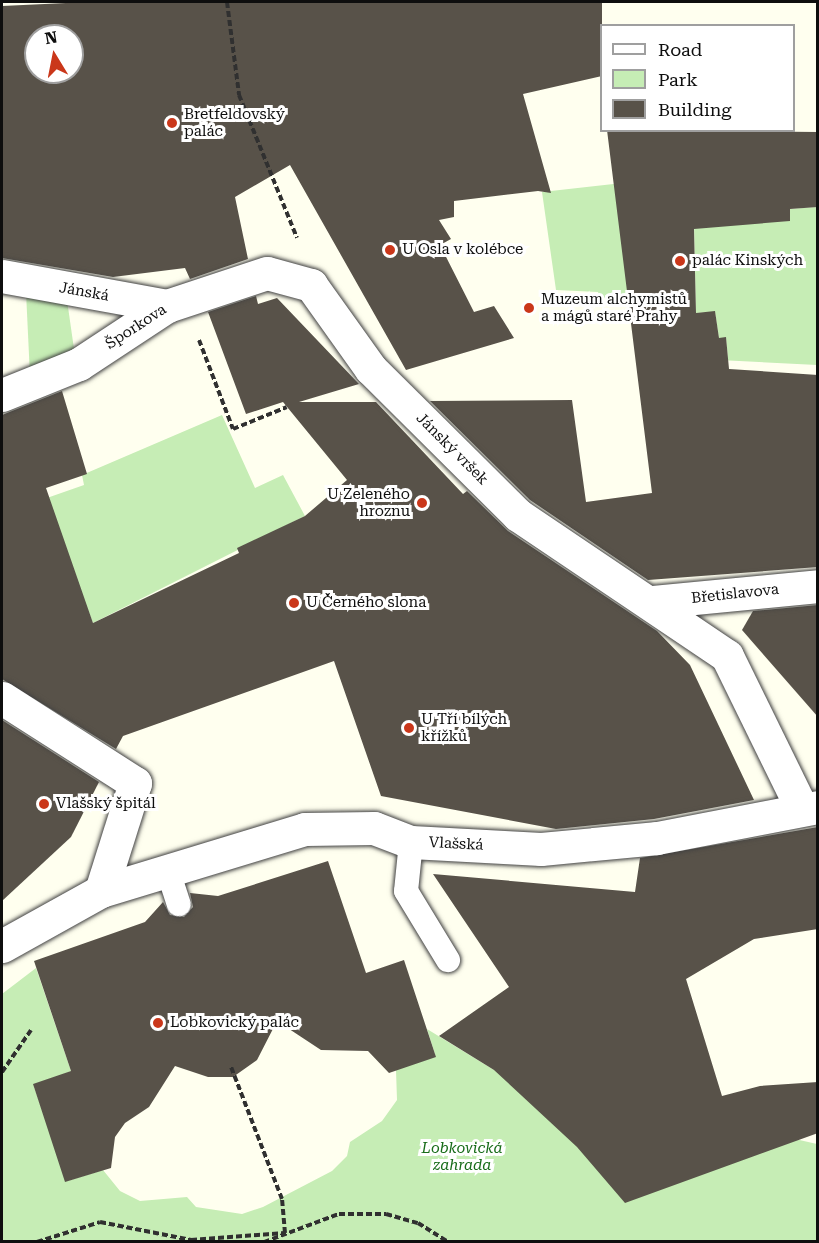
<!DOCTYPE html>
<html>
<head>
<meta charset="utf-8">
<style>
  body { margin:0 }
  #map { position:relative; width:819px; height:1243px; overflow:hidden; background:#ffffef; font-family:"Roboto Serif",serif }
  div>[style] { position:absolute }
  .green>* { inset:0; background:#c6edb5 }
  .building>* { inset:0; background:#585249 }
  .path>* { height:4px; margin-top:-2px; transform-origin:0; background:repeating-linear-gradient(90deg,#303030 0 6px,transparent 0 9px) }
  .roads { filter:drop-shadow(0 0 2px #414141) drop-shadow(0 0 2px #414141) }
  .service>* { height:24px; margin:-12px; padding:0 12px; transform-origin:12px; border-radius:12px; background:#fff }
  .minor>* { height:33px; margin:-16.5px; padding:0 16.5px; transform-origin:16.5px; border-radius:16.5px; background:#fff }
  .dots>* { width:16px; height:16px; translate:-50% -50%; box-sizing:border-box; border:3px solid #fff; border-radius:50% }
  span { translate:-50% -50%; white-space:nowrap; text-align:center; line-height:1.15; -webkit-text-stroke:6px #fff; paint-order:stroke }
  .poi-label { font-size:15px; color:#0e0e0e }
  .left { translate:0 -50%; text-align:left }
  .right { translate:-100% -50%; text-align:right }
  .street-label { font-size:15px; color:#0e0e0e }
  .park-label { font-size:15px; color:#186c19; font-style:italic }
  .frame { position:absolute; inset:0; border:3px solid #0e0e0e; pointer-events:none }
  .legend { position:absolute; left:600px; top:24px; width:195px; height:108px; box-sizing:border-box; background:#fff; border:2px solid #9f9f9f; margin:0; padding:8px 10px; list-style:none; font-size:18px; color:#0e0e0e }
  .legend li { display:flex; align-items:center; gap:12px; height:30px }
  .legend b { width:30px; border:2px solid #9f9f9f }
  .north { position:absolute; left:24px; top:24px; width:60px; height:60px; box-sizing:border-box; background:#fff; border:2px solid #9f9f9f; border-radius:50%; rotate:350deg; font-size:16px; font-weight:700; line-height:24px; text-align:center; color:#0e0e0e }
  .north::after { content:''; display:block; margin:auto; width:21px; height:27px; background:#ca371a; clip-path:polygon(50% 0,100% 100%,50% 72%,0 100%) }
</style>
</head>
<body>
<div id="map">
  <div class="green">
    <i style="clip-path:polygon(658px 179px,642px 295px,600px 298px,598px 292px,556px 290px,542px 192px)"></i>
    <i style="clip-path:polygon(817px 207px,817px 365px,699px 359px,728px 358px,726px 338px,719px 338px,715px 312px,696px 313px,694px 223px,790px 221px,790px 209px)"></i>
    <i style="clip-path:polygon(26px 292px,67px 300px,75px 356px,30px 376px)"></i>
    <i style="clip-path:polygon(222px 415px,255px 488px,283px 475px,305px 516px,93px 623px,44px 499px,84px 485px,82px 475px)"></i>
    <i style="clip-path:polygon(36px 968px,71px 1071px,34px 1087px,67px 1181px,103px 1170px,120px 1191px,140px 1201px,187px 1197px,196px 1207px,242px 1214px,263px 1207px,332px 1171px,347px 1156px,350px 1142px,382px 1121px,397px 1100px,396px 1070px,435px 1054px,427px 1029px,494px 1070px,817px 1144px,817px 1241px,2px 1241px,2px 994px)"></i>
  </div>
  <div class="building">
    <i style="clip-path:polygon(evenodd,87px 2px,602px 2px,602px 76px,523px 94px,551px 193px,538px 191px,454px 201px,454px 217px,439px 220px,451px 239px,440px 245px,474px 312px,494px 306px,514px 338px,406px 370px,290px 165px,235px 197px,248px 259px,190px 279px,185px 268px,113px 277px,2px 258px,2px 6px,87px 2px,36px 36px,72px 36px,72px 72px,36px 72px,36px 36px)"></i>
    <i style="clip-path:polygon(607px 130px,818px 132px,818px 207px,790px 209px,790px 221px,694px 229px,696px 313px,715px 311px,719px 338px,726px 337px,729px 369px,818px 375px,818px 567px,648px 580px,530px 500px,430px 401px,572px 400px,586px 502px,652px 493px)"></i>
    <i style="clip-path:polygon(256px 296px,258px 304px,277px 298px,359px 384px,299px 402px,376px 402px,463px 494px,467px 491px,508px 531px,657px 631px,690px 665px,754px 800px,654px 819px,556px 829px,381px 796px,334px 661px,123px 736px,116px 749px,2px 679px,2px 415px,62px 391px,87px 474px,46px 488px,93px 623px,239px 553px,237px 548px,305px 516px,347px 480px,283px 402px,246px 414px,208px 312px)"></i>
    <i style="clip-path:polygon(818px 605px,818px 717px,742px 630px,753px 611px)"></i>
    <i style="clip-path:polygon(2px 720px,99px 782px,71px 837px,2px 901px)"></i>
    <i style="clip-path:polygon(818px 827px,818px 929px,754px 939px,686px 979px,722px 1096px,760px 1086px,818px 1082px,818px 1133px,625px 1203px,577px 1147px,494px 1070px,439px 1036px,509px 987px,433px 874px,635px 892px,640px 858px)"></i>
    <i style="clip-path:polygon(328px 861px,366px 973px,404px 960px,436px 1057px,389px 1073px,368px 1051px,321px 1050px,277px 1021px,257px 1060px,233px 1077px,208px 1077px,175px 1066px,149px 1107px,125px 1123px,115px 1137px,111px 1168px,65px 1182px,33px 1084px,71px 1071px,34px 961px,145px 922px,163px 902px,170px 915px,184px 917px,193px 907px,190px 893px,218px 896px)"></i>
  </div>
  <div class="path">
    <i style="left:227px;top:2px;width:94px;rotate:82.6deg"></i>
    <i style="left:239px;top:95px;width:154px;rotate:67.9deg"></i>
    <i style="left:445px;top:254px;width:15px;rotate:-20deg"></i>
    <i style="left:199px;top:340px;width:95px;rotate:69.1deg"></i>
    <i style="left:233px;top:429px;width:58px;rotate:-22.2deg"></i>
    <i style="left:2px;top:1072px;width:51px;rotate:-55.4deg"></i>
    <i style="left:37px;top:1242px;width:66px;rotate:-17.6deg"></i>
    <i style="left:100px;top:1222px;width:93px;rotate:11.2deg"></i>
    <i style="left:191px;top:1240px;width:94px;rotate:-4.3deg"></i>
    <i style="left:285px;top:1233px;width:34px;rotate:-95deg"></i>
    <i style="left:282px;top:1199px;width:142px;rotate:-111.1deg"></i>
    <i style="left:264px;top:1242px;width:80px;rotate:-20.5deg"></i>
    <i style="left:339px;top:1214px;width:47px"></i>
    <i style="left:386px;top:1214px;width:33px;rotate:16deg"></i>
    <i style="left:418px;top:1223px;width:36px;rotate:32deg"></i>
  </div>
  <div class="roads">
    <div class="service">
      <i style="left:411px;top:842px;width:49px;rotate:95.8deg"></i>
      <i style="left:406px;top:891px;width:81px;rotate:58.7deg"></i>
      <i style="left:168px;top:871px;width:35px;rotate:72deg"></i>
    </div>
    <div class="minor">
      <i style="left:2px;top:276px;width:168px;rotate:10.3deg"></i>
      <i style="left:2px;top:395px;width:83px;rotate:-21.9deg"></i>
      <i style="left:79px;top:364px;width:105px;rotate:-33.4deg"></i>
      <i style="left:167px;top:306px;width:105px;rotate:-18.3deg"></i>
      <i style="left:267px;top:273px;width:46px;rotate:15.3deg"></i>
      <i style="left:311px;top:285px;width:103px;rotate:54.5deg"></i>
      <i style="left:371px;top:369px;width:207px;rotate:44.8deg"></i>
      <i style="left:518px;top:515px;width:252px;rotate:34deg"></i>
      <i style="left:727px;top:656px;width:170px;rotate:63.9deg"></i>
      <i style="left:653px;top:602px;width:166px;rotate:-5.5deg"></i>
      <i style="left:2px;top:698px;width:158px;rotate:32.6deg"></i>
      <i style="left:135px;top:783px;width:113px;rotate:107.5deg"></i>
      <i style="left:2px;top:946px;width:113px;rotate:-29.1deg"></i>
      <i style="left:101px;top:891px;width:213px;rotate:-16.9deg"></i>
      <i style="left:305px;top:829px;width:69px;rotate:-0.8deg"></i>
      <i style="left:374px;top:828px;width:40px;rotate:21deg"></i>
      <i style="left:411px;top:842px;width:130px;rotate:3.1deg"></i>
      <i style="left:541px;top:849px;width:117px;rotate:-5.4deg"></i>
      <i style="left:657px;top:838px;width:164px;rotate:-10.9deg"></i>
    </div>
  </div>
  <div class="dots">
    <i style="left:172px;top:123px;background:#ca371a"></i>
    <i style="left:390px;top:250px;background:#ca371a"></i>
    <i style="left:680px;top:261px;background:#ca371a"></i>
    <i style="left:529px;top:308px;background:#ca371a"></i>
    <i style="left:422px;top:503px;background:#ca371a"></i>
    <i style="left:294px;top:603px;background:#ca371a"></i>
    <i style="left:409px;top:728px;background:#ca371a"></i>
    <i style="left:44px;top:804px;background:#ca371a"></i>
    <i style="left:158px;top:1023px;background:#ca371a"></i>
  </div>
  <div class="poi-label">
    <span class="left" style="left:184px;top:123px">Bretfeldovský<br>palác</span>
    <span class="left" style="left:402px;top:250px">U Osla v kolébce</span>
    <span class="left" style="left:692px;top:261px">palác Kinských</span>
    <span class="left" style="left:541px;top:308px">Muzeum alchymistů<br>a mágů staré Prahy</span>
    <span class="right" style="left:410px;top:503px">U Zeleného<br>hroznu</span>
    <span class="left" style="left:306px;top:603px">U Černého slona</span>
    <span class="left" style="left:421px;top:728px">U Tří bílých<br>křížků</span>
    <span class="left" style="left:56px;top:804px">Vlašský špitál</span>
    <span class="left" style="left:170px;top:1023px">Lobkovický palác</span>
  </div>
  <div class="street-label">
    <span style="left:84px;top:292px;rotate:10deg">Jánská</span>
    <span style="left:136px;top:327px;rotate:-33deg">Šporkova</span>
    <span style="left:452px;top:449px;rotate:45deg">Jánský vršek</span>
    <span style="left:735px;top:594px;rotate:-6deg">Břetislavova</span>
    <span style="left:456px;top:844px;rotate:3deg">Vlašská</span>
  </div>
  <div class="park-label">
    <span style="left:462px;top:1157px">Lobkovická<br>zahrada</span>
  </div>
  <div class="frame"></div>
  <ul class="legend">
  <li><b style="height:8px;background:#fff"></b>Road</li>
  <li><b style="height:16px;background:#c6edb5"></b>Park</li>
  <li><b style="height:16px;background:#585249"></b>Building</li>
  </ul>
  <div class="north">N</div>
</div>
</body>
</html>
